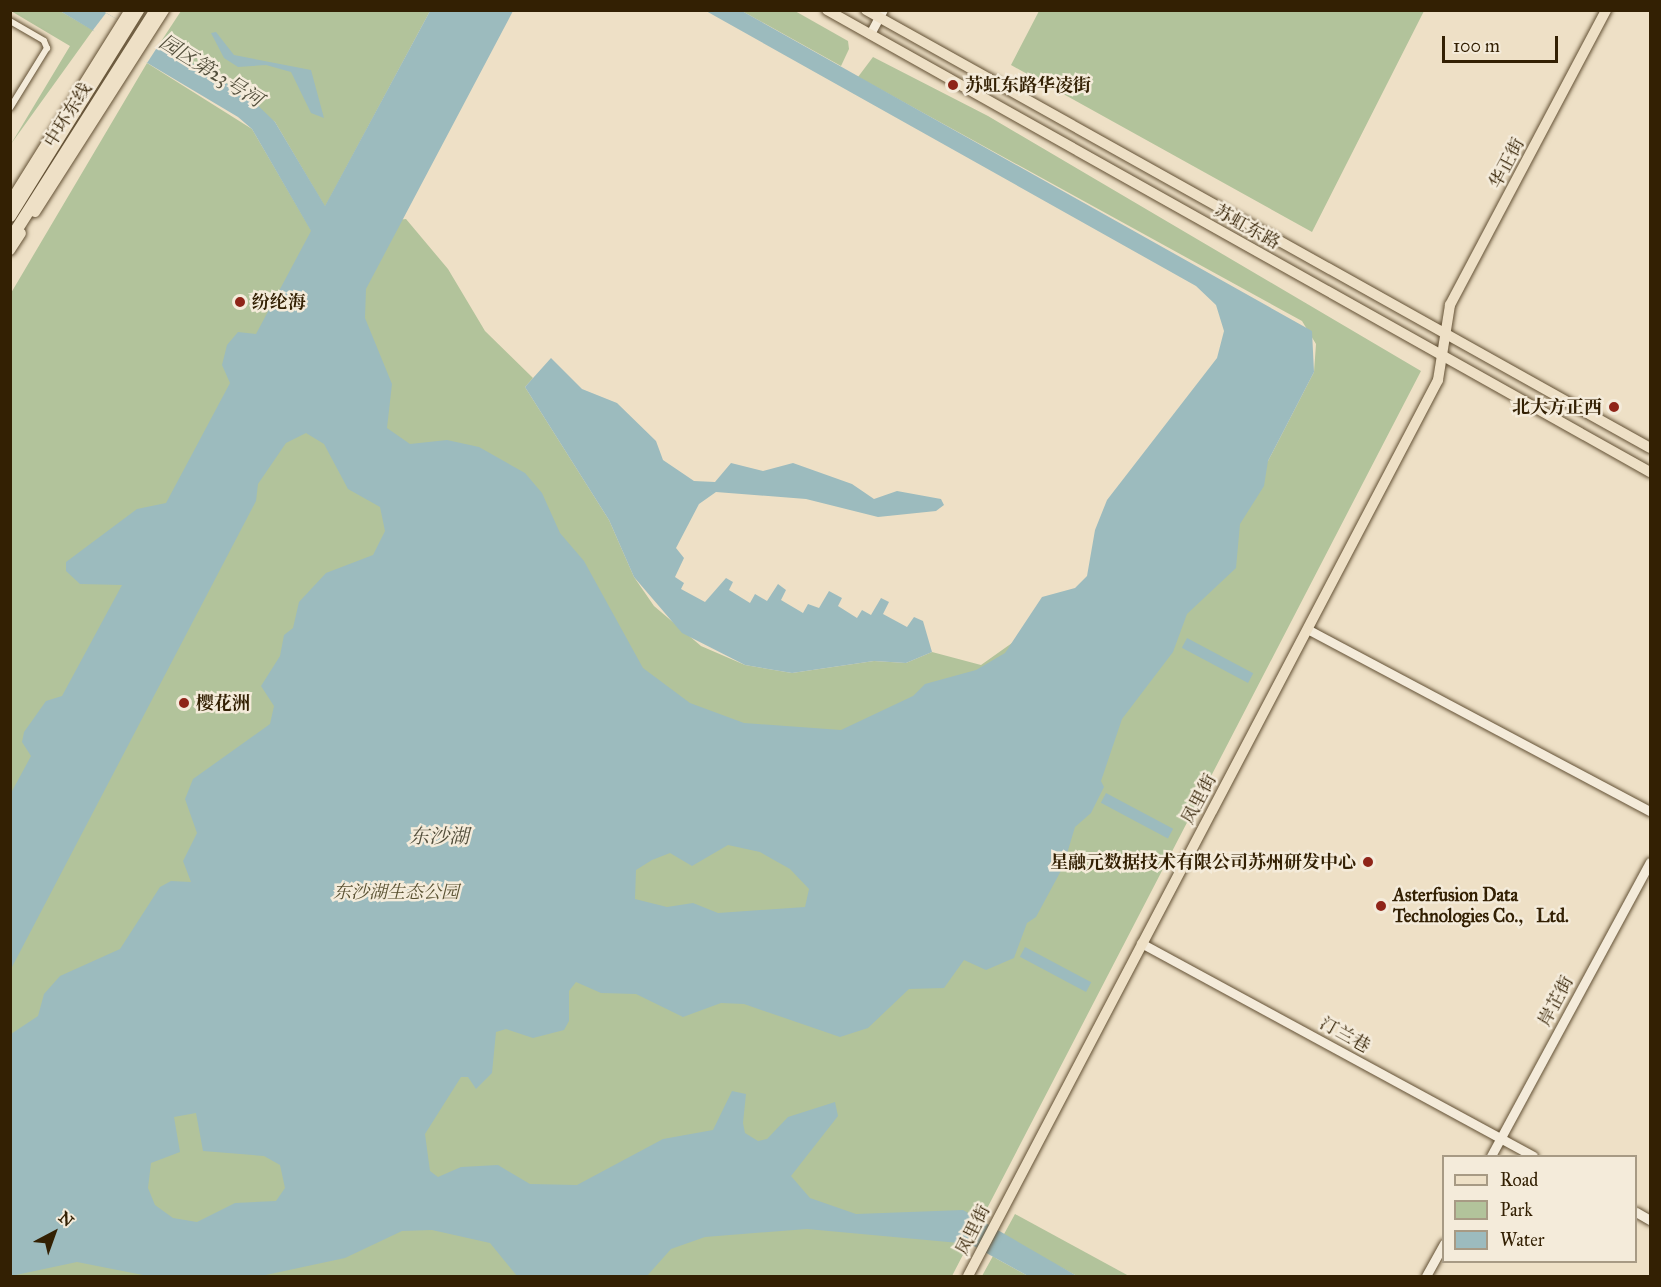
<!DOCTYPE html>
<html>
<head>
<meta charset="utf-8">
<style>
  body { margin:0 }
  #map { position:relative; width:1661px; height:1287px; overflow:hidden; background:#eee0c6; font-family:"IM FELL Great Primer","Noto Serif SC",serif }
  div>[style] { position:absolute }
  .green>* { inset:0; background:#b2c39b }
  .water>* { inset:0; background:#9cbbbe; transform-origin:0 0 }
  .pier>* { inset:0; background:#eee0c6 }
  .roads { filter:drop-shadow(0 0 2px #625034) drop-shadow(0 0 2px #625034) }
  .street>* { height:6px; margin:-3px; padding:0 3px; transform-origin:3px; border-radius:3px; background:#f4ebda }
  .secondary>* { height:9px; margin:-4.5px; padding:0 4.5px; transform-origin:4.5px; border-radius:4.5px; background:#f4ebda }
  .primary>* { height:10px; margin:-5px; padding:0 5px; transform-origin:5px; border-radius:5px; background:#eee0c6 }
  .highway>* { height:12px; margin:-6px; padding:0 6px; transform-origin:6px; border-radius:6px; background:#eee0c6 }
  .dots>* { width:16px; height:16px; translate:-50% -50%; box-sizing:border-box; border:3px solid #f4ebda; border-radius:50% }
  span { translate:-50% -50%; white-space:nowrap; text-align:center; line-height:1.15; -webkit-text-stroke:5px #f4ebda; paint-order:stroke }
  .poi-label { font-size:18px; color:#332003; font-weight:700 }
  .left { translate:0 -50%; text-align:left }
  .right { translate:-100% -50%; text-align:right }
  .street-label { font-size:18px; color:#332003 }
  .park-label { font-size:18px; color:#595131; font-style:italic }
  .water-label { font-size:20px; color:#524e3b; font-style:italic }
  .frame { position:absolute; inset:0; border:12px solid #332003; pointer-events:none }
  .legend { position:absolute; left:1442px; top:1155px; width:195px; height:108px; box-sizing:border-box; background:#f4ebda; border:2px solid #a79a84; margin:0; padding:8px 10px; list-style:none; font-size:18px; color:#332003 }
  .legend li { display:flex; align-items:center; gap:12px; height:30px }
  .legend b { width:30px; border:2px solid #a79a84 }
  .north { position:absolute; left:24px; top:1203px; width:60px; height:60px; -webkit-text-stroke:4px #f4ebda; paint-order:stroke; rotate:41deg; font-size:16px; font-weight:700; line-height:24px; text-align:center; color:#332003 }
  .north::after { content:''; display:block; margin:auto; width:21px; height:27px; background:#332003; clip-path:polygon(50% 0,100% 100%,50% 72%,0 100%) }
  .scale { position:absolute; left:1442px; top:36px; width:116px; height:27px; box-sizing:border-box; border:3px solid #332003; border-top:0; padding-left:8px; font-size:18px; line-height:21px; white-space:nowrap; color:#332003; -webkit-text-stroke:4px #f4ebda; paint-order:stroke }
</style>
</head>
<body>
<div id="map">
  <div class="green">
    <i style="clip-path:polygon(11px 11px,60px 11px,93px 30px,11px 144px,70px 46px)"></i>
    <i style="clip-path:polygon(181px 11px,430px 11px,325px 207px,275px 122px,160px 43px)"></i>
    <i style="clip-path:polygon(742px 11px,795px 11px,848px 41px,849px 49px,841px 66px)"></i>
    <i style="clip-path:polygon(1039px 11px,1039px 10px,1424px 11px,1312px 232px,1011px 65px)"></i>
    <i style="clip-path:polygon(873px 57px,988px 116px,1421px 371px,952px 1276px,11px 1276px,11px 293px,147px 63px,252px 129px,311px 230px,406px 219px,448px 269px,485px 331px,533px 378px,525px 387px,609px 520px,634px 577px,654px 606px,701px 646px,745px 665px,792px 673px,874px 661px,906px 663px,932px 652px,981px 665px,1268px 461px,1314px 372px,1316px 344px,1302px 321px,858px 77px)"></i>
    <i style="clip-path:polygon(1015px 1214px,1129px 1276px,1077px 1276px,1003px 1236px)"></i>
    <i style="clip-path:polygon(993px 1256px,997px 1259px,1028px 1276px,982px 1276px)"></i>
  </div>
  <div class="water">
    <i style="clip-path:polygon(evenodd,60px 11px,103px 11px,248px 96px,275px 122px,325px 206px,430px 11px,513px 11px,366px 289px,365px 318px,392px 384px,387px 428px,410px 444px,447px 440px,479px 447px,525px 473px,542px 493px,560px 533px,584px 561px,643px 668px,690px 703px,744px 723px,841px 730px,913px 696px,925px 684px,976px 670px,1005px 653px,1042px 597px,1075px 588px,1087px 576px,1095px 530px,1107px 500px,1217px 358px,1224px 331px,1216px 305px,1196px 286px,706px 11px,742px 11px,1312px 331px,1314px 372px,1268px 461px,1264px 486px,1240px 524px,1236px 568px,1187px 614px,1173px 652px,1122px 719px,1101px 781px,1104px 787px,1091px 813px,1075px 827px,1063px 867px,1036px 917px,1027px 923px,1014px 958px,986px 970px,964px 960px,944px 988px,909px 989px,868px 1028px,840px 1037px,744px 1004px,721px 1003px,683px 1017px,636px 994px,601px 993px,576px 982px,569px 991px,569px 1021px,564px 1030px,533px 1038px,506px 1029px,496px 1032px,492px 1073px,476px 1089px,468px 1077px,461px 1077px,425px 1134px,430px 1171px,438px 1177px,461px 1167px,498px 1165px,530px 1184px,577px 1185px,663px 1139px,713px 1130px,732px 1091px,746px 1094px,743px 1123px,745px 1133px,758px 1141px,767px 1139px,788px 1117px,835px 1102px,838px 1116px,791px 1176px,810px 1198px,856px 1214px,963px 1210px,1077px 1276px,1028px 1276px,970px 1244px,807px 1229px,705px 1237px,671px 1249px,647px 1276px,517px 1276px,490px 1243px,432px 1230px,402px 1231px,345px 1258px,261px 1276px,148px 1276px,77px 1262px,11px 1276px,11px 1034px,38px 1016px,44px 994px,60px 976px,120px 949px,160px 887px,171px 881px,191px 882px,183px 861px,197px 833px,185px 799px,193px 779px,270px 724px,274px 706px,261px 686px,280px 656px,284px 635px,293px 628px,299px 602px,326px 573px,373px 555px,385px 531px,380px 507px,348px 489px,324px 444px,306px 433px,286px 443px,258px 484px,256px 501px,11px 969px,11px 793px,31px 756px,22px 742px,24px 732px,46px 701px,62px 696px,122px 585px,80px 584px,66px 571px,66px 562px,137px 509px,166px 503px,230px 383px,222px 365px,227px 345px,238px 332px,256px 334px,311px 231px,252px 129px,238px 117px,60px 11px,728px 845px,760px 852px,790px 869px,809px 889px,805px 907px,718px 913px,693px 903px,667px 907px,635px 899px,636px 870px,652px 860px,670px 853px,692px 866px,728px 845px,60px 11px,196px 1113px,203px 1151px,264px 1156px,280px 1165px,285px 1188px,276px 1201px,235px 1203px,197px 1222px,173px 1218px,155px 1205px,148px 1188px,151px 1163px,180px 1152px,174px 1117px,196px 1113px)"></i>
    <i style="clip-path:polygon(216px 32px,234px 55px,311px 70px,324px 118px,311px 113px,291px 72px,266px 65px,238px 67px,224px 58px,211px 33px)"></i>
    <i style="clip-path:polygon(551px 358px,582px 389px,617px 403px,656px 441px,663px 460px,694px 481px,715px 482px,731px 463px,763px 471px,793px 463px,852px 484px,874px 499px,897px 491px,941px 499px,944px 505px,936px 511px,878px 517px,806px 499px,716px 492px,699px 504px,676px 548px,684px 558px,675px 577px,684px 583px,681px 589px,705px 602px,726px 578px,733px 582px,729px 590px,750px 603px,755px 594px,767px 601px,778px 584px,786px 590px,781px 600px,803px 613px,808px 604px,819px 608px,829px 591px,842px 598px,838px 606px,857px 618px,862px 610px,871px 615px,881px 598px,889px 602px,883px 614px,907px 627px,914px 617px,923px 621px,932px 652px,906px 663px,874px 661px,792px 673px,745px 665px,682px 633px,634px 577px,609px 520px,525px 387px)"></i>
    <i style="left:1187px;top:638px;width:75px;height:11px;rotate:28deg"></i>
    <i style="left:1106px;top:793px;width:76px;height:11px;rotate:28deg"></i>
    <i style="left:1025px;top:947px;width:75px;height:11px;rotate:28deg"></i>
  </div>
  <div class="pier">
    <i style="clip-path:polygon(106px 13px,160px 43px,147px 63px,98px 37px,93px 30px)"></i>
  </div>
  <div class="roads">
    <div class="street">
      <i style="left:10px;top:21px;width:39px;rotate:30deg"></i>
      <i style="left:44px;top:41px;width:8px;rotate:67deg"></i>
      <i style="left:47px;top:48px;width:70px;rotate:121.7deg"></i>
    </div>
    <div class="secondary">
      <i style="left:870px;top:34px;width:27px;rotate:-62deg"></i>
      <i style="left:1309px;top:630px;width:386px;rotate:28deg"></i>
      <i style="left:1141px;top:943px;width:446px;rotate:28.5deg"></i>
      <i style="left:1491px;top:1156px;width:334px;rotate:-61.6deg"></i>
      <i style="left:1636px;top:1212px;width:16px;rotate:30deg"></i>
      <i style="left:1426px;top:1276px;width:37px;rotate:-61deg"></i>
    </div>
    <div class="primary">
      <i style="left:827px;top:10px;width:944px;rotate:29.31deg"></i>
      <i style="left:866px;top:10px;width:898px;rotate:29.19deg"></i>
      <i style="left:10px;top:202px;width:226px;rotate:-58deg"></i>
      <i style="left:35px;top:212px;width:240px;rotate:-57.4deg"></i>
      <i style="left:10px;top:250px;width:20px;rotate:-57deg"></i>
      <i style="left:968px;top:1276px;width:1012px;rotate:-62.32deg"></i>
      <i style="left:1438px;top:380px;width:76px;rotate:-80.9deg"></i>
      <i style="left:1450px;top:305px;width:334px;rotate:-62.1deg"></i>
    </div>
    <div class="highway">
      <i style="left:10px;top:216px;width:243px;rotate:-58.1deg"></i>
      <i style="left:10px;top:240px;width:272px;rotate:-57.6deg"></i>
    </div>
  </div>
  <div class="dots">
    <i style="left:953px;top:85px;background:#8f2418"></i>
    <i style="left:240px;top:302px;background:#8f2418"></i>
    <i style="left:1614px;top:407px;background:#8f2418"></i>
    <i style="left:184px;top:703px;background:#8f2418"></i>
    <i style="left:1368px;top:862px;background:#8f2418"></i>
    <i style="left:1381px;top:906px;background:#8f2418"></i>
  </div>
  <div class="poi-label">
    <span class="left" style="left:965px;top:85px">苏虹东路华凌街</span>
    <span class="left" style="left:252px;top:302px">纷纶海</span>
    <span class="right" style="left:1602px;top:407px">北大方正西</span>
    <span class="left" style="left:196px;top:703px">樱花洲</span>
    <span class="right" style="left:1356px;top:862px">星融元数据技术有限公司苏州研发中心</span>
    <span class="left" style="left:1393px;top:906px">Asterfusion Data<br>Technologies Co.，Ltd.</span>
  </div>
  <div class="street-label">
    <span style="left:68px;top:115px;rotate:-58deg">中环东线</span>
    <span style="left:1507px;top:163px;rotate:-62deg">华正街</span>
    <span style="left:1247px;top:227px;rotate:29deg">苏虹东路</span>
    <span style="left:1199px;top:799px;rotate:-62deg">凤里街</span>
    <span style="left:1556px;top:1001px;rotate:-62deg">岸芷街</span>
    <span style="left:1345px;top:1035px;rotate:29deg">汀兰巷</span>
    <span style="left:973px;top:1230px;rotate:-63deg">凤里街</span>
  </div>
  <div class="park-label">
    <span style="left:396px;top:892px">东沙湖生态公园</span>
  </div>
  <div class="water-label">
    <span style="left:211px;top:71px;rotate:32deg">园区第23号河</span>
    <span style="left:439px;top:836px">东沙湖</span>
  </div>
  <div class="frame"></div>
  <ul class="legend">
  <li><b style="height:8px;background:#eee0c6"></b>Road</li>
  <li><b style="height:16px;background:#b2c39b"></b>Park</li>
  <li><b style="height:16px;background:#9cbbbe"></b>Water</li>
  </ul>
  <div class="north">N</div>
  <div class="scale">100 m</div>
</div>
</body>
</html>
